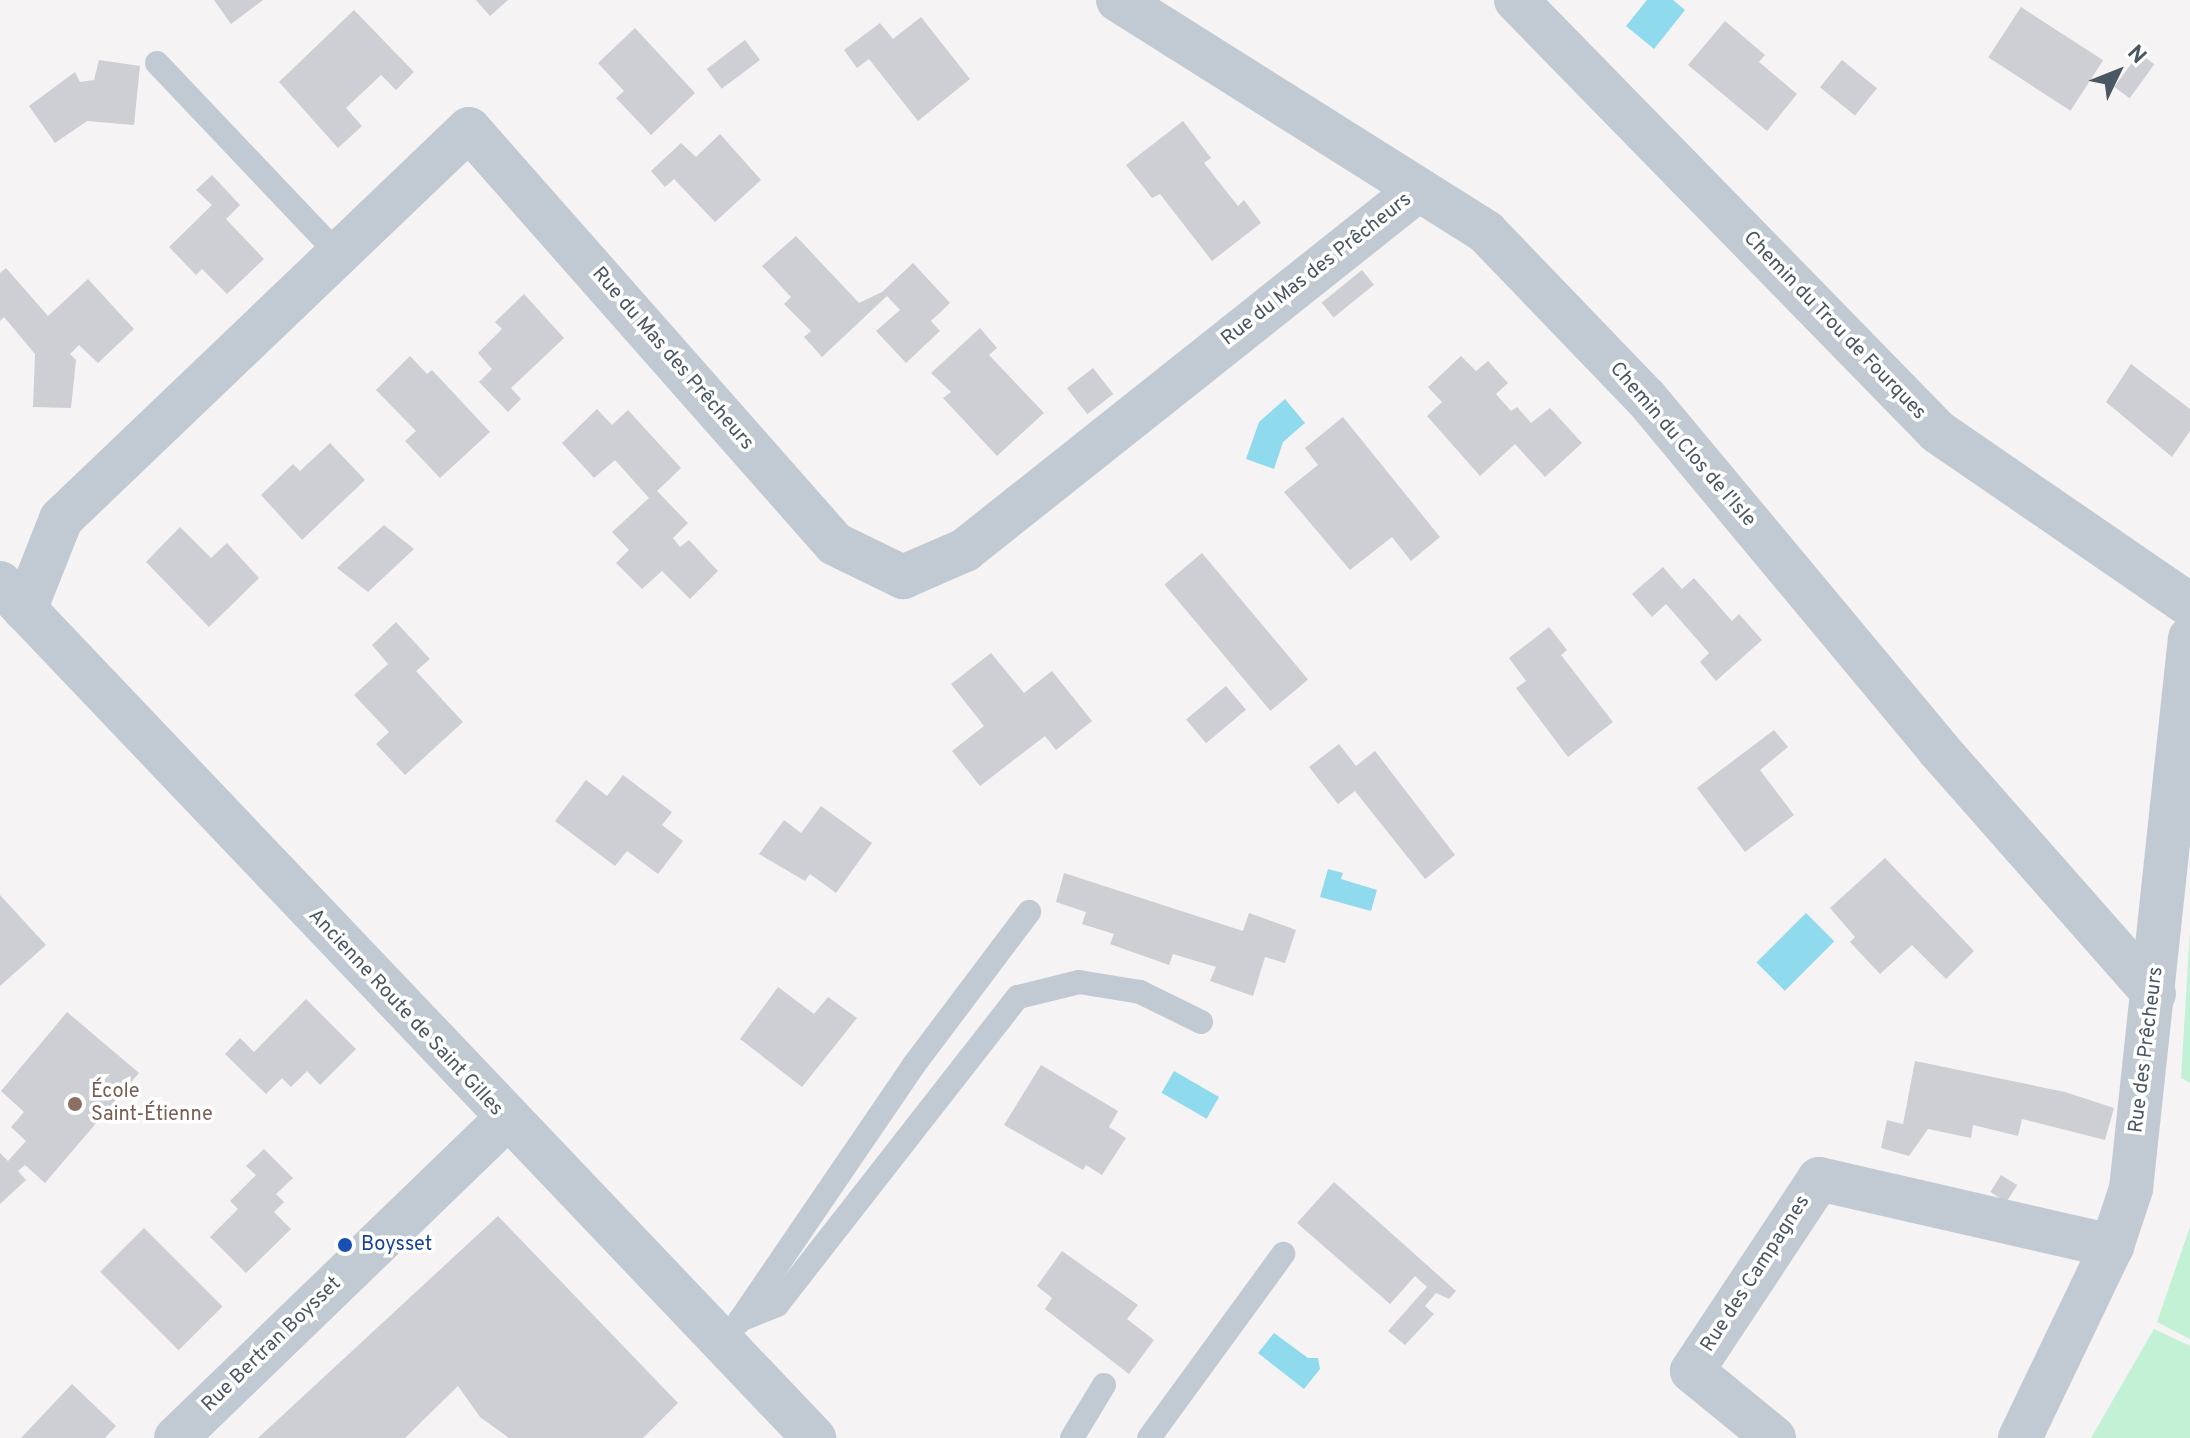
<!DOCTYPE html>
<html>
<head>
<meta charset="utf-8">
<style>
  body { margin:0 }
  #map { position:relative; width:2190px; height:1438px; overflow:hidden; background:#f5f3f3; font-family:Overpass,sans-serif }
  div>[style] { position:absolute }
  .green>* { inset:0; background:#c3f1d5 }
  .water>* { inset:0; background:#90daee; transform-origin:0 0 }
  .building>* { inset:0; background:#cdcfd5; transform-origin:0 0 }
  .service>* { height:24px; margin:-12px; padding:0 12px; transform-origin:12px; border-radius:12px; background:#c1cad2 }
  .minor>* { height:44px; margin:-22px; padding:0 22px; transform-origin:22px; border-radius:22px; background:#c1cad2 }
  .tertiary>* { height:44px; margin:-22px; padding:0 22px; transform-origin:22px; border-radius:22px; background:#c1cad2 }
  .dots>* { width:22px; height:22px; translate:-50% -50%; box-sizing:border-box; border:4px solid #fff; border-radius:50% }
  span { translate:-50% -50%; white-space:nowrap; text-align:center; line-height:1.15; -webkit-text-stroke:7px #fff; paint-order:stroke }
  .street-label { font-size:20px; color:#4a5661 }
  .education-label { font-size:20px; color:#785e54 }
  .left { translate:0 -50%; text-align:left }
  .transit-label { font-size:20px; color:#164399 }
  .north { position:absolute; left:2078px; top:32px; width:80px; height:80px; -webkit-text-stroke:6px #fff; paint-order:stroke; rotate:47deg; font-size:22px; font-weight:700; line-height:32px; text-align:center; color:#4a5661 }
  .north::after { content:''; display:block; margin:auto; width:28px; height:36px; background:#4a5661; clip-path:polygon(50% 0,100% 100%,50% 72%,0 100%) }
</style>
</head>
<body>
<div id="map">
  <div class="green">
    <i style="clip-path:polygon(2190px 931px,2190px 1083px,2181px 1078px)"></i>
    <i style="clip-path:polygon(2190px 1227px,2190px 1339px,2157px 1322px)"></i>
    <i style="clip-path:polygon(2154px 1329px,2190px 1346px,2190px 1438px,2091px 1438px)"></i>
  </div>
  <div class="water">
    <i style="clip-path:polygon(1647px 0,1673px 0,1685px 10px,1654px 49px,1626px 26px)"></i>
    <i style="clip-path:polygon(1285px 399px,1305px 423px,1283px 442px,1274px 469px,1246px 459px,1259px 422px)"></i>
    <i style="clip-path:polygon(1328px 869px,1343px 873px,1341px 879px,1377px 890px,1371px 911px,1320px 897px)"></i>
    <i style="left:1806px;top:913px;width:40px;height:70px;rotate:45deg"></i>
    <i style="left:1174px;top:1071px;width:52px;height:25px;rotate:30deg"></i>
    <i style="clip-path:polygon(1274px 1333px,1308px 1358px,1318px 1358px,1320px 1369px,1304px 1389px,1258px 1353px)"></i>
  </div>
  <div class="building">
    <i style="clip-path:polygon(214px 0,263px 0,231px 24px)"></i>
    <i style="clip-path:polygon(476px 0,508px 0,490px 16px)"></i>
    <i style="left:2021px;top:7px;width:98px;height:60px;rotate:33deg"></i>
    <i style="clip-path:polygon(354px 10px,414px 72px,396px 90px,381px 75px,346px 108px,362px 126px,338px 148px,279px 82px)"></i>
    <i style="clip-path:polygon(921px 17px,970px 79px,918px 121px,869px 59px,857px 68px,844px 50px,880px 23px,893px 39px)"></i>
    <i style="clip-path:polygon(1725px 21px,1765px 55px,1759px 62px,1797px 94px,1767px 131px,1688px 65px)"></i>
    <i style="clip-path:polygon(635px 28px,695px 93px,651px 135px,616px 98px,624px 91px,598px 63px)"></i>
    <i style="left:745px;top:40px;width:25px;height:48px;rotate:53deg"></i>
    <i style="left:2139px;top:53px;width:19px;height:42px;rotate:36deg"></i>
    <i style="clip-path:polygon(99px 60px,140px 66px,134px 125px,87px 121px,55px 143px,29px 106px,75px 72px,80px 82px,94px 80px)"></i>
    <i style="left:1842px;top:60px;width:45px;height:35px;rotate:39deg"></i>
    <i style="clip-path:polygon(1183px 121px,1211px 158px,1204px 163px,1238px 206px,1244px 200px,1261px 223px,1212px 261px,1160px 194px,1152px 198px,1126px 165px)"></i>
    <i style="clip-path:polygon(720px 134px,761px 180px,715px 222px,674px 179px,665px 187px,651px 171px,681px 143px,696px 157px)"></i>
    <i style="clip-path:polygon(212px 175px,240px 205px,226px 219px,264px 259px,227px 294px,202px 269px,196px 275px,169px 247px,212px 205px,196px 190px)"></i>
    <i style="clip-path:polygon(796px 236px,859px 303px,882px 292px,913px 263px,950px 303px,931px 321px,940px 331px,906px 363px,876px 331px,900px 310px,887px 296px,822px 357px,804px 337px,811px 331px,784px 304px,791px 297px,762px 266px)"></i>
    <i style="clip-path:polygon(6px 268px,48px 316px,88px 279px,134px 329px,98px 363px,79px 345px,70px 354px,76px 360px,71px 408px,33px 407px,35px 354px,4px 317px,0 321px,0 273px)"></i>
    <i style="left:1362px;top:270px;width:19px;height:52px;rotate:51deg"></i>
    <i style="clip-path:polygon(524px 294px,564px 338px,511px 388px,521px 399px,508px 412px,479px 382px,492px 369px,478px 353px,502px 329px,495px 322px)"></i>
    <i style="clip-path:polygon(980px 328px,997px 348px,989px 355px,1044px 413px,997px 456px,943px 398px,951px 392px,931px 373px)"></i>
    <i style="clip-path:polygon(410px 356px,427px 374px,432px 370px,490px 432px,440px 478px,405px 441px,416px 431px,376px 390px)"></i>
    <i style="clip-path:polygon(1461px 356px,1476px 371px,1488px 361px,1508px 383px,1496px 394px,1511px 411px,1517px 407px,1531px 423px,1550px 408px,1582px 443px,1545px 477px,1515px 444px,1480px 476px,1427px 416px,1442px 402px,1428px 387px)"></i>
    <i style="clip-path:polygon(2131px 364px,2190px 409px,2190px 431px,2172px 457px,2106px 402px)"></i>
    <i style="left:1093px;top:368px;width:33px;height:33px;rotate:52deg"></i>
    <i style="clip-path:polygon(597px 409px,612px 425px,628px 410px,681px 468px,657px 491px,688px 523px,673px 538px,680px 547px,689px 540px,718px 571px,690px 599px,662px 571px,642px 589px,616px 563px,629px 550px,612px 532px,649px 498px,615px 460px,594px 478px,562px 443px)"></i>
    <i style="clip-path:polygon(1343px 417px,1440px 537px,1411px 561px,1392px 537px,1350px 570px,1284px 492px,1318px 465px,1305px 448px)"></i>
    <i style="clip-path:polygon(330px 443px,365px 480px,302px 540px,261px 495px,293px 464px,300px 471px)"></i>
    <i style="clip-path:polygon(384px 525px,414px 549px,368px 592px,337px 568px)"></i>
    <i style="clip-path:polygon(180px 527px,211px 558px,227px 543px,259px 578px,209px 627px,146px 562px)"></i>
    <i style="left:1202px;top:553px;width:165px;height:49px;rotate:50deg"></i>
    <i style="clip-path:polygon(1663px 567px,1682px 589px,1694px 578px,1732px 621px,1739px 614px,1762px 640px,1716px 681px,1700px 662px,1709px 653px,1666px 604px,1652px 617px,1632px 594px)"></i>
    <i style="clip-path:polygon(396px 622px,430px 659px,416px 671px,463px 722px,405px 775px,376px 744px,389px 732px,354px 695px,388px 664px,372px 645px)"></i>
    <i style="clip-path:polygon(1549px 627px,1567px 650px,1561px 655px,1613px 722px,1568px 757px,1516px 688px,1526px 681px,1509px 658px)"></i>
    <i style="clip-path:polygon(991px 653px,1024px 693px,1052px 671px,1092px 721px,1056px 750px,1045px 736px,980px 786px,952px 751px,984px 726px,951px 684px)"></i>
    <i style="left:1226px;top:686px;width:31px;height:52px;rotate:50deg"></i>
    <i style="clip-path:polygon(1774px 730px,1788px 747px,1760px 770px,1794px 815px,1745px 852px,1697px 788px)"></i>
    <i style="clip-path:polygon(1339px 744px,1356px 766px,1375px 751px,1455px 855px,1425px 879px,1355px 791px,1338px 804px,1309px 767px)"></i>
    <i style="clip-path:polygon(623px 775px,672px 812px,662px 825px,683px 841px,658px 874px,627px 851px,615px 866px,555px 821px,586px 780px,607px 796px)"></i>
    <i style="clip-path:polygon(821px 806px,872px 843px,836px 893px,810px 874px,805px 881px,759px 854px,784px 820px,801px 833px)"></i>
    <i style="clip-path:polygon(1885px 858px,1974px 951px,1946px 979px,1912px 945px,1880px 974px,1850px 942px,1855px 937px,1830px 908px)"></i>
    <i style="clip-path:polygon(1064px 873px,1243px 931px,1249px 913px,1296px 930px,1285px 963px,1265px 957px,1253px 996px,1210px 981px,1216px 967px,1173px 954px,1169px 965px,1110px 944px,1114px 934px,1082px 924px,1086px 912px,1056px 902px)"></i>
    <i style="clip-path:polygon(0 895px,46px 945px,0 986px)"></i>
    <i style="clip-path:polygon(778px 987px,814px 1014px,828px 997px,857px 1018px,802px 1087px,740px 1039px)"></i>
    <i style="clip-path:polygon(306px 999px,356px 1049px,320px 1085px,307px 1071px,291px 1087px,282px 1078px,266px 1094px,225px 1054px,240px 1038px,254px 1052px)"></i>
    <i style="clip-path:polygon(67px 1012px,139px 1073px,45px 1183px,25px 1165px,18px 1171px,26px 1180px,0 1204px,0 1153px,8px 1161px,26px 1141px,11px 1127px,24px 1112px,1px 1091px)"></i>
    <i style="clip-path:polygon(1915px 1061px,2065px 1092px,2114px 1108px,2105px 1140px,2022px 1119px,2018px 1136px,1973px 1125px,1971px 1138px,1928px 1129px,1909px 1156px,1881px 1148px,1887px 1120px,1903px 1124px)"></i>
    <i style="clip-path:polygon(1041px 1065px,1118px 1111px,1109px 1127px,1126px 1138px,1102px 1175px,1086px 1165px,1083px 1170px,1004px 1125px)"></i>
    <i style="clip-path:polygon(264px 1149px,293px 1178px,276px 1194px,284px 1202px,274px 1212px,291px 1229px,246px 1273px,210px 1237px,238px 1209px,230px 1201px,256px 1175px,246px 1166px)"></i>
    <i style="left:2001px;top:1175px;width:19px;height:20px;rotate:32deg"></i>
    <i style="clip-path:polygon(1334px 1182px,1456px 1291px,1449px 1299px,1436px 1293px,1425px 1306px,1434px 1314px,1405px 1345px,1388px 1331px,1427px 1287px,1415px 1276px,1390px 1304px,1297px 1223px)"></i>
    <i style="clip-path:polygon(498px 1216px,678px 1403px,643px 1438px,509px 1438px,480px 1417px,458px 1386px,405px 1438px,258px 1438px)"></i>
    <i style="left:144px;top:1228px;width:111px;height:62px;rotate:45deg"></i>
    <i style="clip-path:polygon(1062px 1251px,1138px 1305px,1127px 1319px,1154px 1340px,1129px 1374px,1045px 1309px,1052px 1298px,1037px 1286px)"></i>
    <i style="clip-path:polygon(72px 1384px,116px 1426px,105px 1438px,21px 1438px)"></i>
  </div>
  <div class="service">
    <i style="left:157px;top:63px;width:263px;rotate:46.5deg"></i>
    <i style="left:740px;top:1320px;width:40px;rotate:-22deg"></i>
    <i style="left:777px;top:1305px;width:391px;rotate:-52deg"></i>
    <i style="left:1018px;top:997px;width:63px;rotate:-13.8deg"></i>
    <i style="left:1079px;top:982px;width:62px;rotate:9.3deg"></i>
    <i style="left:1140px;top:992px;width:68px;rotate:26.2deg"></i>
    <i style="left:738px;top:1323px;width:311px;rotate:-55.7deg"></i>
    <i style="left:913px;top:1066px;width:193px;rotate:-53deg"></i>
    <i style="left:1072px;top:1438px;width:62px;rotate:-58.9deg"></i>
    <i style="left:1149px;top:1438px;width:228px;rotate:-53.9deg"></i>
  </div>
  <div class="minor">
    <i style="left:1118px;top:0;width:435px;rotate:32.2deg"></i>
    <i style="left:1486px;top:232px;width:231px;rotate:46.1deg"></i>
    <i style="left:1646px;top:398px;width:458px;rotate:50.2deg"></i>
    <i style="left:1939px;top:750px;width:325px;rotate:48.6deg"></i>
    <i style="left:1516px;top:0;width:604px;rotate:45.67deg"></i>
    <i style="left:1938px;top:432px;width:306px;rotate:34.5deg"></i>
    <i style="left:25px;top:610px;width:98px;rotate:-68.4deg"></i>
    <i style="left:61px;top:519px;width:564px;rotate:-43.71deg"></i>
    <i style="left:469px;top:129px;width:553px;rotate:48.59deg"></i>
    <i style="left:835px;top:544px;width:76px;rotate:25.9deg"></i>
    <i style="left:903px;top:577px;width:68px;rotate:-23.5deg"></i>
    <i style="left:965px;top:550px;width:579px;rotate:-38.47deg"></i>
    <i style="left:176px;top:1438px;width:459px;rotate:-44deg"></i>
    <i style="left:1774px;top:1438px;width:106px;rotate:-140.7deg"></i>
    <i style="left:1692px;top:1371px;width:230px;rotate:-56.5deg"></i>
    <i style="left:1819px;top:1179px;width:301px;rotate:12.9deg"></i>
    <i style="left:2020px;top:1438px;width:213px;rotate:-64.4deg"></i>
    <i style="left:2112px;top:1246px;width:60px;rotate:-71.6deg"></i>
    <i style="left:2131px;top:1189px;width:554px;rotate:-83.89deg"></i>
  </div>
  <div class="tertiary">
    <i style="left:0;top:583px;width:1181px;rotate:46.41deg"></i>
  </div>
  <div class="dots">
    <i style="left:75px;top:1104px;background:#8d6e63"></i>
    <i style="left:345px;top:1245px;background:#1a4fb4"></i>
  </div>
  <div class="street-label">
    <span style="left:1317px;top:270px;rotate:-38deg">Rue du Mas des Prêcheurs</span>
    <span style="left:1834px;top:326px;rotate:46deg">Chemin du Trou de Fourques</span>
    <span style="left:672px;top:359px;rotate:49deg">Rue du Mas des Prêcheurs</span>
    <span style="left:1682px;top:445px;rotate:49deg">Chemin du Clos de l'Isle</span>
    <span style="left:405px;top:1013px;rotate:47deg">Ancienne Route de Saint Gilles</span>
    <span style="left:2147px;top:1050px;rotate:-83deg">Rue des Prêcheurs</span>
    <span style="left:1756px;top:1274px;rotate:-57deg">Rue des Campagnes</span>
    <span style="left:272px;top:1345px;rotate:-44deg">Rue Bertran Boysset</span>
  </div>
  <div class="education-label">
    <span class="left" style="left:91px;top:1104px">École<br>Saint-Étienne</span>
  </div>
  <div class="transit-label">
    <span class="left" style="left:361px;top:1245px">Boysset</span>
  </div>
  <div class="north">N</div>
</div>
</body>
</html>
